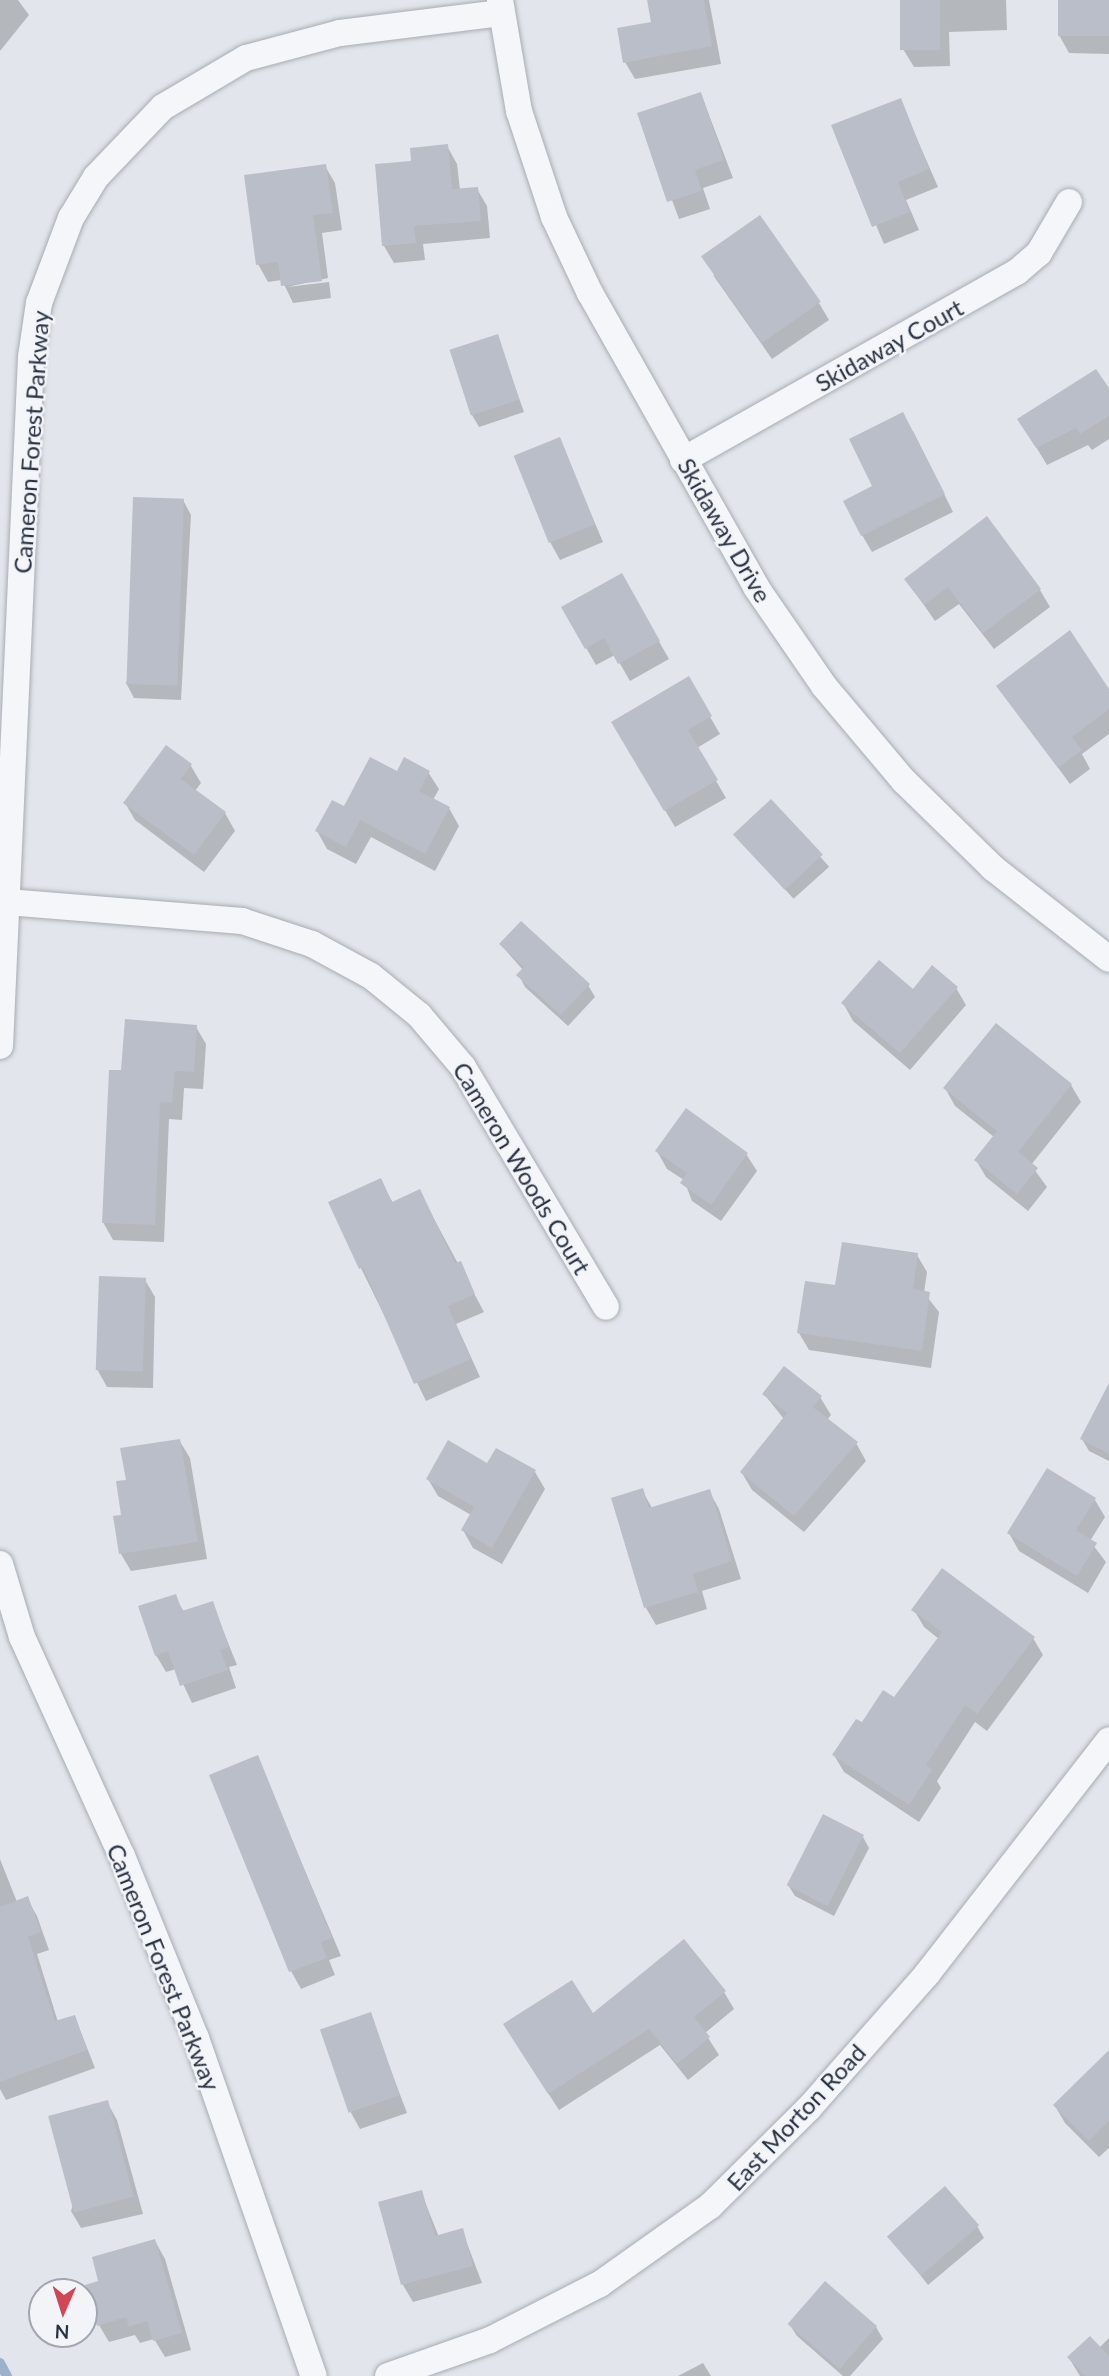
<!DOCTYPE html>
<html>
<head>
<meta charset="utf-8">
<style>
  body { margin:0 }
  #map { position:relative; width:1109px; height:2376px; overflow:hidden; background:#e2e5eb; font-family:Lato,sans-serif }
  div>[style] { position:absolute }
  .shadow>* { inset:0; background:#0003; transform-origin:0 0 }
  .stream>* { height:10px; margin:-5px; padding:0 5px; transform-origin:5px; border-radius:5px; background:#9cb1cc }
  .building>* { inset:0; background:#b9bec8; transform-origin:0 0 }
  .roads { filter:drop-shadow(0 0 2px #a7acb5) drop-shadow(0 0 2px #a7acb5) }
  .street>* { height:26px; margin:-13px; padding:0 13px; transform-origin:13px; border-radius:13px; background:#f5f6f9 }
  span { translate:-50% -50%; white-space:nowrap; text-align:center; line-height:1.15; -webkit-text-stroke:5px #f2f4f8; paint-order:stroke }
  .street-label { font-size:24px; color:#293243 }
  .north { position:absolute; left:28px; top:2278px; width:70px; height:70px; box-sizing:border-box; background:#f2f4f8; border:2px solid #a2a6b0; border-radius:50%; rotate:183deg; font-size:19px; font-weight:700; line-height:28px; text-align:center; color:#293243 }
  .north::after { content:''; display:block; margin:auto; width:24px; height:32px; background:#d24554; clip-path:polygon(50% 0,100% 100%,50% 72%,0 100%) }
</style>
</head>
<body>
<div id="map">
  <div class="shadow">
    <i style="clip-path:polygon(0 0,18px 0,29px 15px,0 51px)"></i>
    <i style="clip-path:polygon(649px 0,709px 0,721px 64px,635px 79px,625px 62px,653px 24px)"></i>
    <i style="clip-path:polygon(902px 0,1006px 0,1007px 30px,949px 32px,950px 66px,914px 67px,903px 49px)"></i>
    <i style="clip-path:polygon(1060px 0,1109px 0,1109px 54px,1069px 53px,1059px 35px)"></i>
    <i style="clip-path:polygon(701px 94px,733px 178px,703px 188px,710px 209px,679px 219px,640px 114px)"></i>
    <i style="clip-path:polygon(900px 100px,938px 187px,906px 200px,919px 230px,884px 244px,834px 126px)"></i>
    <i style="clip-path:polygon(447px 146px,457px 164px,460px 190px,477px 189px,487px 206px,490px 238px,423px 244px,425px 260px,394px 263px,384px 246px,413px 163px)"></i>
    <i style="clip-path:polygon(325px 166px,335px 183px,342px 230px,322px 233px,328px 278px,287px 287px,329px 282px,331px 298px,293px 303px,282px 280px,268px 282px,258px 264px)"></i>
    <i style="clip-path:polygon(713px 275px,819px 303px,829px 320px,772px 359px)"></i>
    <i style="clip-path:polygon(497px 337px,524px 412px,479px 427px,472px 415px)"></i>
    <i style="clip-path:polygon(1109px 392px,1109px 439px,1092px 450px,1088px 445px,1047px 465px,1030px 437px)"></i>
    <i style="clip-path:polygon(913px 431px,953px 512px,872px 552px,862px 535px,875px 487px)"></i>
    <i style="clip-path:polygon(559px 439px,603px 542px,560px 560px,550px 542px)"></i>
    <i style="clip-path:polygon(183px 500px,191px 515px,181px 700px,134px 698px,126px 683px)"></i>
    <i style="clip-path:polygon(621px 575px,669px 659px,630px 681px,615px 655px,596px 665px,563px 608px)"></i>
    <i style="clip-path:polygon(906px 579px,1040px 590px,1050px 607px,994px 649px,959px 604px,935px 621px)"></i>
    <i style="clip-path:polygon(1070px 632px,1109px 692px,1109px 734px,1082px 754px,1090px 769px,1070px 784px,998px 686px)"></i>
    <i style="clip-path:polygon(688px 679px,720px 734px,697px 748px,726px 798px,675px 827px,613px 723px)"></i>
    <i style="clip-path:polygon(166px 748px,191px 766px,201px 783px,195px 791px,225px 813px,235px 831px,204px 872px,135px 820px,125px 803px)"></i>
    <i style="clip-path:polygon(428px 772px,439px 789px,433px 800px,449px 808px,459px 826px,435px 871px,371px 837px,356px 864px,327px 849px,317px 831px,345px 808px,397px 773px)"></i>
    <i style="left:771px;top:802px;width:87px;height:48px;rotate:48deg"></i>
    <i style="clip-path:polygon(501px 945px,588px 985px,595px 997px,568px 1026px,525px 987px,519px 975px,523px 970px)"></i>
    <i style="clip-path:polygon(956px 988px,966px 1005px,910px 1070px,853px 1021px,843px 1003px)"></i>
    <i style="clip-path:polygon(196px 1027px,206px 1044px,203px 1089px,184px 1088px,182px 1120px,169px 1119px,164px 1242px,113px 1240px,103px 1222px,122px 1072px)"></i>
    <i style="clip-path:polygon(1071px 1085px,1081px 1102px,1031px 1165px,1047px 1187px,1028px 1211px,986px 1177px,976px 1160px,994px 1137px,955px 1106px,945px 1088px)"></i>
    <i style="clip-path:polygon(657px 1151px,746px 1154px,757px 1171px,721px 1221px,692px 1201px,684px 1180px,667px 1169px)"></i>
    <i style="clip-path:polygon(380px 1180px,393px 1203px,419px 1191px,484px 1312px,456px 1324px,480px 1377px,426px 1401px,361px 1268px)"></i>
    <i style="clip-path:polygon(917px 1255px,927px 1272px,924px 1293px,939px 1312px,931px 1368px,809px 1350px,799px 1333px,837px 1287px)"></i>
    <i style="clip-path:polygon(145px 1280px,155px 1297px,153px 1388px,107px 1387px,97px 1369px)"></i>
    <i style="clip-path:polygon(1109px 1392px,1109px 1461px,1089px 1451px,1082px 1439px)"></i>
    <i style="clip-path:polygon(764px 1394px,820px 1397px,831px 1415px,827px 1420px,856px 1443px,866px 1461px,804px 1532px,752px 1490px,742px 1473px,784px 1419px)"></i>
    <i style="clip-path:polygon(179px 1440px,190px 1458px,207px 1559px,131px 1571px,121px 1554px,115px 1517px,123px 1516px,128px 1481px)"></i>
    <i style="clip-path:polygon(488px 1465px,535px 1472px,545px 1489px,502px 1564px,473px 1548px,463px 1530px,471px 1515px,438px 1496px,428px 1479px)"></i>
    <i style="clip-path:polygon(642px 1490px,652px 1508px,709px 1491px,719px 1509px,741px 1579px,702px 1591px,707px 1609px,656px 1625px,646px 1608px,613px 1500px)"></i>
    <i style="clip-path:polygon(1095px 1500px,1105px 1517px,1090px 1541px,1106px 1562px,1088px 1593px,1019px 1551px,1009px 1533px)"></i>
    <i style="clip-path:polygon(175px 1596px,184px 1612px,212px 1603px,237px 1665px,229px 1667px,236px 1688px,192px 1703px,176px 1669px,166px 1672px,156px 1655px)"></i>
    <i style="clip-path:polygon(914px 1610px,1033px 1638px,1043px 1655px,987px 1731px,975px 1722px,937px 1781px,941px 1788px,919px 1822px,844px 1772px,834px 1755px,895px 1699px,939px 1639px,924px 1627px)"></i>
    <i style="clip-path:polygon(257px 1757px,341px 1956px,329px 1960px,335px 1975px,301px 1989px,291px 1971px)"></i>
    <i style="clip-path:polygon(863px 1837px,869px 1848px,834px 1916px,795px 1896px,788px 1885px)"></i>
    <i style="clip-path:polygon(0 1859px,17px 1902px,27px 1899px,37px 1916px,49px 1950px,37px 1954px,58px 2022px,75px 2017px,95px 2068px,6px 2100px,0 2089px)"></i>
    <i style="clip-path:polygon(724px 1992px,734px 2009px,705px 2033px,719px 2055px,688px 2080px,660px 2045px,559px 2110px,515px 2042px,593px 2016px)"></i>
    <i style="clip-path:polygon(370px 2015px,407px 2113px,360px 2129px,350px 2111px)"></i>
    <i style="clip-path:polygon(1109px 2052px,1109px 2148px,1099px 2157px,1065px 2123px,1055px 2106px)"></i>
    <i style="clip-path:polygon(107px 2102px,117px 2120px,143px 2214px,81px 2228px,71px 2211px)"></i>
    <i style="clip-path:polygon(421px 2192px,439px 2237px,462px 2230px,482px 2283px,413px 2302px,403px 2285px,380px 2203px)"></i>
    <i style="clip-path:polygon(977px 2226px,984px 2238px,928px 2285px,889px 2235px)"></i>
    <i style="clip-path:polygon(155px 2241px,165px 2259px,191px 2350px,165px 2357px,154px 2339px,140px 2343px,135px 2335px,109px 2342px,99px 2325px,101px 2282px)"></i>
    <i style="clip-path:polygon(790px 2325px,876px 2327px,883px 2339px,850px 2376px,843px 2376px,797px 2336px)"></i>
    <i style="clip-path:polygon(1109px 2338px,1109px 2376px,1080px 2376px,1069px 2358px,1099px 2348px)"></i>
    <i style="clip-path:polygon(703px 2363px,711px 2376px,678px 2376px)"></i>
  </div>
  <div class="stream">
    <i style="left:0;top:2363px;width:15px;rotate:62deg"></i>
  </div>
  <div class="building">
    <i style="clip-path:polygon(647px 0,704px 0,712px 46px,623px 63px,617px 28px,651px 22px)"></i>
    <i style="left:900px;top:0;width:40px;height:50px"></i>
    <i style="left:1058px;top:0;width:51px;height:36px"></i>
    <i style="clip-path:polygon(701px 92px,724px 160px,695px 170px,702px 191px,667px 202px,637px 113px)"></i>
    <i style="clip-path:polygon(901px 98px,929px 169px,898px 182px,910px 212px,872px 227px,831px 125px)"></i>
    <i style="clip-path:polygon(448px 144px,452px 189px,478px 187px,481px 221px,414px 226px,416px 243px,382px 246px,375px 164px,411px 161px,410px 148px)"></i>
    <i style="clip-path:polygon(326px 164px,333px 213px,313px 215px,322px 281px,281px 286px,278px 262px,256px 265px,244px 175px)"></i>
    <i style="left:760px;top:215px;width:106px;height:72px;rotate:55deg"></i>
    <i style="left:498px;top:334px;width:69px;height:51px;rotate:72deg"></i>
    <i style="clip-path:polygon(1096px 369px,1109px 388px,1109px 416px,1080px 434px,1076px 428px,1036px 448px,1017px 419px)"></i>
    <i style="clip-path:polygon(903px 412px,945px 494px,861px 536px,843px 501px,872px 486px,849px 439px)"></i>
    <i style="left:560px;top:437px;width:94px;height:50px;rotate:68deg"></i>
    <i style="left:133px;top:497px;width:51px;height:187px;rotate:2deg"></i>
    <i style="clip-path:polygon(987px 516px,1041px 589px,983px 633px,948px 587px,924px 605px,904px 579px)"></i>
    <i style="clip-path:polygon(622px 573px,660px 641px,618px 664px,604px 638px,585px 649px,561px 607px)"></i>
    <i style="clip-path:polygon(1070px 630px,1109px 689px,1109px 709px,1072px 737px,1082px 750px,1058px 768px,996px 686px)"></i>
    <i style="clip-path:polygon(689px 676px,712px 716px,688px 730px,718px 780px,664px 811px,611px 722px)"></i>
    <i style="clip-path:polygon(166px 745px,192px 764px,181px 779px,226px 812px,194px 855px,123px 803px)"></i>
    <i style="clip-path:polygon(370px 757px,397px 771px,404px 757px,430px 771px,419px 791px,450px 807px,425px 854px,360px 820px,346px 847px,315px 831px,332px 800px,344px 806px)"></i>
    <i style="left:771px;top:799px;width:76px;height:52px;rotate:47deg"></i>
    <i style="clip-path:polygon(521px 921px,590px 984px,561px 1015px,516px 975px,524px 967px,499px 944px)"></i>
    <i style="clip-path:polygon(879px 960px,913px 989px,932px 965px,958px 987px,900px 1053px,841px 1003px)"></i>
    <i style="clip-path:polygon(125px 1019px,197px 1025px,194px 1072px,175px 1071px,172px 1103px,160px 1102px,155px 1225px,102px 1223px,109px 1070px,121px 1070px)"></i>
    <i style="clip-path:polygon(996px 1023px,1072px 1084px,1018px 1152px,1038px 1168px,1017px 1194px,974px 1160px,997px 1131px,943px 1088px)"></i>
    <i style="clip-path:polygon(686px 1108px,748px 1153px,711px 1205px,680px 1183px,687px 1173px,655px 1151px)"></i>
    <i style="clip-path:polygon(381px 1178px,392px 1202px,420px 1189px,455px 1263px,461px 1261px,475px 1294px,448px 1306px,471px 1359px,414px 1384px,363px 1267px,359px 1269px,328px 1202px)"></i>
    <i style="clip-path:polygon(842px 1242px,918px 1253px,913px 1289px,930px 1292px,922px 1351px,797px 1333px,805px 1281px,835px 1285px)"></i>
    <i style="left:99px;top:1276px;width:47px;height:94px;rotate:2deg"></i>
    <i style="clip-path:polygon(784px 1366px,822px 1396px,813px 1407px,858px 1442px,794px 1516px,740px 1472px,787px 1413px,762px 1394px)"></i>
    <i style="clip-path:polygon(1109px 1383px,1109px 1454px,1080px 1439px)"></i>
    <i style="clip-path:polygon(180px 1439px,198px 1542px,119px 1554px,113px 1516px,121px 1515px,116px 1481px,126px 1480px,120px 1448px)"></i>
    <i style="clip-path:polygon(448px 1440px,487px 1463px,496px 1448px,536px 1470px,492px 1548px,461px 1530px,474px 1507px,426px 1479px)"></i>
    <i style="clip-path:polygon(1047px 1468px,1096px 1498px,1076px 1530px,1097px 1543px,1077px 1576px,1007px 1533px)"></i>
    <i style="clip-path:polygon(643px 1488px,649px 1508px,710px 1489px,732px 1561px,693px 1574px,698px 1592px,644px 1608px,611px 1498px)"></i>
    <i style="clip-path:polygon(942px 1568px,1035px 1637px,977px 1714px,965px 1705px,926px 1765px,932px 1770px,909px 1805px,832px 1755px,856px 1719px,862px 1722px,883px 1690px,894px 1697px,942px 1632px,911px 1610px)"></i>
    <i style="clip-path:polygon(176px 1594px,182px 1611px,213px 1601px,229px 1647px,220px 1650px,228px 1670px,180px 1686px,168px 1651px,155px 1656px,138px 1606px)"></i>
    <i style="clip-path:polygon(258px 1755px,332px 1938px,321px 1942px,327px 1958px,289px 1972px,209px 1775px)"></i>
    <i style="left:823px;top:1814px;width:46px;height:80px;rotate:27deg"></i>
    <i style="clip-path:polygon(28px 1896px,41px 1932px,28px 1937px,55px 2021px,75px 2015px,87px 2050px,0 2082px,0 1907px)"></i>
    <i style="clip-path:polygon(684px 1939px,726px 1991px,694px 2017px,710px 2037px,677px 2064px,649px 2029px,548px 2094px,503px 2024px,572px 1980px,593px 2013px)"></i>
    <i style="left:371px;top:2012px;width:88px;height:54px;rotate:71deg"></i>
    <i style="clip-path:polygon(1109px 2050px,1109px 2121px,1089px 2141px,1053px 2105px)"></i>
    <i style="left:108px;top:2100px;width:100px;height:62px;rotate:75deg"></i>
    <i style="left:945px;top:2186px;width:52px;height:77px;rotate:49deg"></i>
    <i style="clip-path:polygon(422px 2190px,435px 2236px,463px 2228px,473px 2266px,401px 2285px,378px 2202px)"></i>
    <i style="clip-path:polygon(155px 2239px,182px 2333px,153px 2341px,147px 2321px,129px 2327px,126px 2317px,97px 2326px,85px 2285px,98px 2281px,92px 2257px)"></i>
    <i style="left:825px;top:2281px;width:69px;height:57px;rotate:41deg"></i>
    <i style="clip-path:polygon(1090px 2336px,1109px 2356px,1109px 2376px,1085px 2376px,1067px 2357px)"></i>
  </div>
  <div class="roads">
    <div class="street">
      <i style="left:500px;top:0;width:113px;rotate:80.3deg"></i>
      <i style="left:519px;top:111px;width:112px;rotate:71.7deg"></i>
      <i style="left:554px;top:217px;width:84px;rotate:64.7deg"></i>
      <i style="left:590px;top:293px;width:338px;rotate:60.5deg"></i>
      <i style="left:756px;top:587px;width:120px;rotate:55.5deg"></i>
      <i style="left:824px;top:686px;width:124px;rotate:49.9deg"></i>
      <i style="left:904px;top:781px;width:124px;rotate:44.3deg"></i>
      <i style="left:993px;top:868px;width:147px;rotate:38.1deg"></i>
      <i style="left:683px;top:460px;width:383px;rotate:-29.4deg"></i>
      <i style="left:1017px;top:272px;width:29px;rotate:-41deg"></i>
      <i style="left:1039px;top:253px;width:59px;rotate:-59.5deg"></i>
      <i style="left:7px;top:902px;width:236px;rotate:4.6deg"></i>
      <i style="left:242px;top:921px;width:74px;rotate:18.2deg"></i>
      <i style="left:312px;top:944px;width:67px;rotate:28.5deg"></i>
      <i style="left:371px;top:976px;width:62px;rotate:39.1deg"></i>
      <i style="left:419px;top:1015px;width:68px;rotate:49.8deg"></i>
      <i style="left:463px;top:1067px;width:279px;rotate:59.2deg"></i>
      <i style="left:0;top:1046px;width:690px;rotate:-87.42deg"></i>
      <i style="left:31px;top:357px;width:55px;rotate:-81.6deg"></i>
      <i style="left:39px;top:303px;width:91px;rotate:-69.4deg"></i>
      <i style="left:71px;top:218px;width:48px;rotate:-58.6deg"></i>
      <i style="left:96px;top:177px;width:97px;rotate:-46.3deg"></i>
      <i style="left:163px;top:107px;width:96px;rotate:-30.6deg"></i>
      <i style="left:246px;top:58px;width:97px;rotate:-14.9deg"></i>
      <i style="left:340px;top:33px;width:162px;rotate:-7.1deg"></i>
      <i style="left:0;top:1564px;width:76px;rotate:73.2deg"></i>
      <i style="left:22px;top:1637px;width:241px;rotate:65.5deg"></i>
      <i style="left:122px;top:1856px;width:196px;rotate:67.9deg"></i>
      <i style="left:196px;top:2038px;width:358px;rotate:70.8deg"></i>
      <i style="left:388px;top:2376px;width:108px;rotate:-19.4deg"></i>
      <i style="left:490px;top:2340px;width:123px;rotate:-27deg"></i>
      <i style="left:600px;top:2284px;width:135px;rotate:-35.3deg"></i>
      <i style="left:710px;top:2206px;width:139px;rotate:-44.7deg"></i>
      <i style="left:809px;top:2108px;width:179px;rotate:-48.6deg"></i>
      <i style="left:927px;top:1974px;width:296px;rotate:-52.1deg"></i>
    </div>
  </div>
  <div class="street-label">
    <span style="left:889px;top:345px;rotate:-29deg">Skidaway Court</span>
    <span style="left:31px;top:442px;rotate:-86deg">Cameron Forest Parkway</span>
    <span style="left:725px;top:530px;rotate:60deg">Skidaway Drive</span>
    <span style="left:522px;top:1168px;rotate:59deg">Cameron Woods Court</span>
    <span style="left:164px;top:1967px;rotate:68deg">Cameron Forest Parkway</span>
    <span style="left:796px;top:2117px;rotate:-47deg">East Morton Road</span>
  </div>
  <div class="north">N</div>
</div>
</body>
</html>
